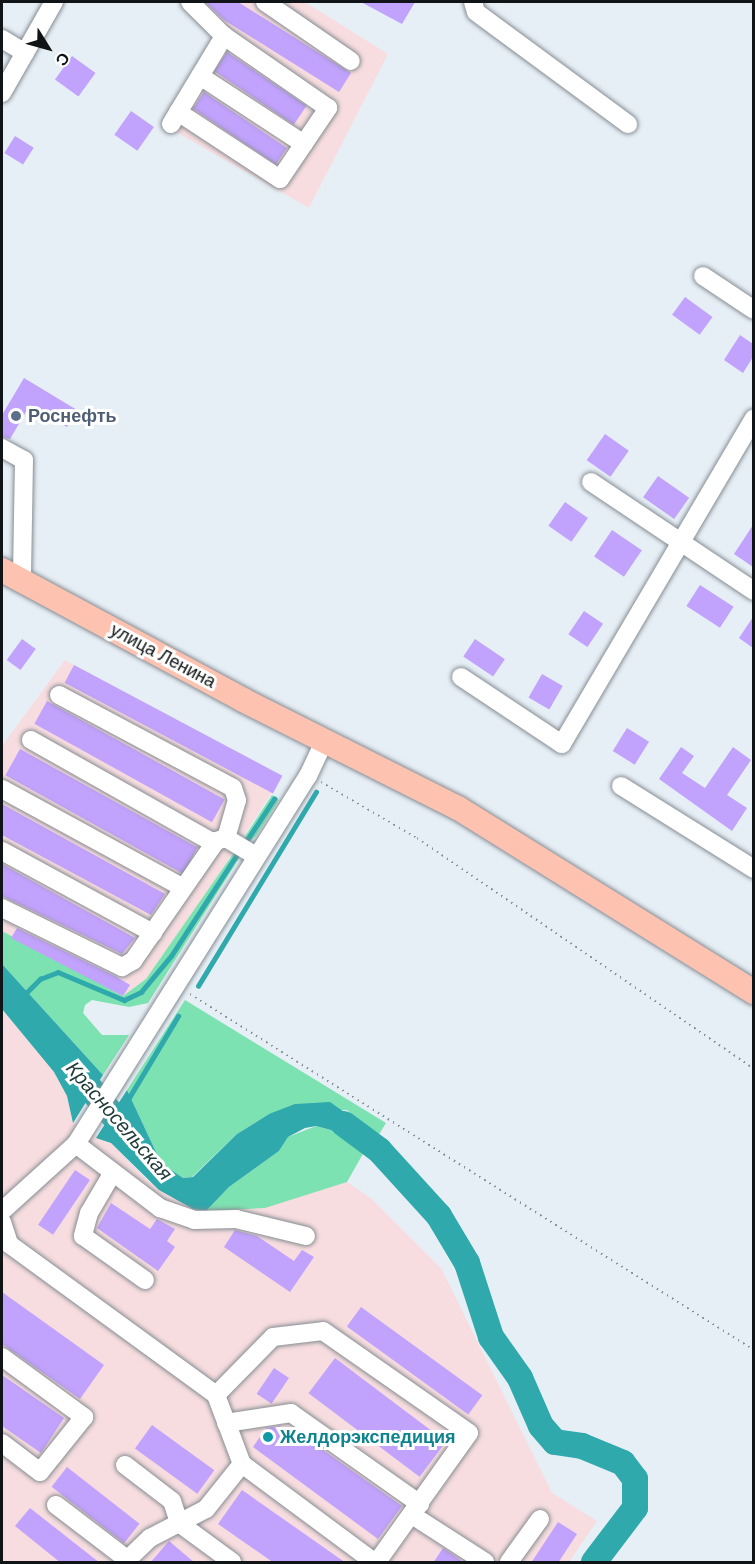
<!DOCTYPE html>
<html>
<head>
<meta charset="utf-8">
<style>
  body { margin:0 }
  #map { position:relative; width:755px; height:1564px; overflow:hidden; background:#e7eff6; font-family:Helvetica,sans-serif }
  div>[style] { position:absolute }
  .industrial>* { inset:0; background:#f7dddf }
  .green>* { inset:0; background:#7de2b1 }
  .water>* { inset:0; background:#2fa9ac }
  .stream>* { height:4.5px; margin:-2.25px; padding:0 2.25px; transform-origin:2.25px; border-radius:2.25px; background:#2fa9ac }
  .river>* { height:26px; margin:-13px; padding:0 13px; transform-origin:13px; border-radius:13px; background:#2fa9ac }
  .building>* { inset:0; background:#c1a2fc; transform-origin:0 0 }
  .path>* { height:2px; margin-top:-1px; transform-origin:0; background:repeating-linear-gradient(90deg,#898f94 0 1.5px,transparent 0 6px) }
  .roads { filter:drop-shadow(0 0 2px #868d93) drop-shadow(0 0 2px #868d93) }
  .minor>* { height:18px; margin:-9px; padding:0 9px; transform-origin:9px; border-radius:9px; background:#fff }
  .major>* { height:24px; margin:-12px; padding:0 12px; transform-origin:12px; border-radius:12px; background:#fec2b1 }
  .dots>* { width:16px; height:16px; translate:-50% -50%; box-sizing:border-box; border:3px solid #fff; border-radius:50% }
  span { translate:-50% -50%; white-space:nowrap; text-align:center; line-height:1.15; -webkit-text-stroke:6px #fff; paint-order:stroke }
  .service-label { font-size:18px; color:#4e5e75; font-weight:700 }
  .left { translate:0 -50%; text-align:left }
  .street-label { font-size:18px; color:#111416 }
  .culture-label { font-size:18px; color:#0d838f; font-weight:700 }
  .water-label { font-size:20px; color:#213b3b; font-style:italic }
  .frame { position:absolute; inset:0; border:3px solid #111416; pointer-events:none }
  .north { position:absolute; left:18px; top:18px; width:60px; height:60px; -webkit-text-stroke:4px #fff; paint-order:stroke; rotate:127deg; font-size:16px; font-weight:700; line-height:24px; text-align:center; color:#111416 }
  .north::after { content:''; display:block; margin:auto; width:21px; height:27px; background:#111416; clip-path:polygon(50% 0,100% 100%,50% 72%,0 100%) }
</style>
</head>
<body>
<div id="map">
  <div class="industrial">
    <i style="clip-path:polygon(179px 2px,305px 2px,388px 54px,309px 208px,164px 125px,218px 39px)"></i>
    <i style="clip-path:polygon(65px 660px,282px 777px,178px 937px,146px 979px,123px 996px,2px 931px,2px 746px)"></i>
    <i style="clip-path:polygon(2px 1009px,54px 1072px,67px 1096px,73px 1123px,111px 1143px,146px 1179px,172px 1198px,322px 1189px,347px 1182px,372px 1199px,441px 1268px,552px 1493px,597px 1521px,569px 1562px,2px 1562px)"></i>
  </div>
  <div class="green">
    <i style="clip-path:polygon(272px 795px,279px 800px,256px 836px,248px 843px,242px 841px)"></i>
    <i style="clip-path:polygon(235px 851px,240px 856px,238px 860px,148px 1003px,129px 1007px,92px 1000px,85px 1005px,83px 1013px,102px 1035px,129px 1035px,103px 1075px,2px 964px,2px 931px,123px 996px,146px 979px)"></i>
    <i style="clip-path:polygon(185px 1000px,386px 1123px,378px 1136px,347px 1110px,269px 1114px,237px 1134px,192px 1177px,183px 1178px,167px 1167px,156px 1152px,127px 1090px)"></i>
    <i style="clip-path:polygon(316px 1126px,331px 1130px,364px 1152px,347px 1182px,265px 1208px,206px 1211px,229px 1187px,279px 1151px,288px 1137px)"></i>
  </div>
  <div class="water">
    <i style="clip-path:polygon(2px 964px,103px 1075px,73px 1123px,67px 1096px,54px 1072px,2px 1009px)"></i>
    <i style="clip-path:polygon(127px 1090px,156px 1152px,167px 1167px,183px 1178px,193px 1177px,237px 1134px,269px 1114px,295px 1104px,330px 1102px,378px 1136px,364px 1152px,331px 1130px,316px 1126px,305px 1128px,288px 1137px,279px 1151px,229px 1187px,206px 1211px,193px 1209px,159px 1190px,111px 1143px,96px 1138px)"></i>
  </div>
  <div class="stream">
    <i style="left:245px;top:843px;width:53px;rotate:-56.6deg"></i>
    <i style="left:198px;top:986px;width:227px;rotate:-58.7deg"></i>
    <i style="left:24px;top:995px;width:23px;rotate:-45deg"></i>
    <i style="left:40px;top:979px;width:19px;rotate:-21deg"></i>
    <i style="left:58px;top:972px;width:72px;rotate:23deg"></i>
    <i style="left:124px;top:1000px;width:19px;rotate:-25deg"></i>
    <i style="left:141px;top:992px;width:47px;rotate:-50.2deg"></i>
    <i style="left:171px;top:956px;width:123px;rotate:-57deg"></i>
    <i style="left:127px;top:1101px;width:99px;rotate:-59deg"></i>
  </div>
  <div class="river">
    <i style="left:71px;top:1066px;width:97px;rotate:49.6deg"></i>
    <i style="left:344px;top:1124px;width:44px;rotate:36.6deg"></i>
    <i style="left:379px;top:1150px;width:89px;rotate:47.7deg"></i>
    <i style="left:439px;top:1216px;width:55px;rotate:59.2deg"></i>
    <i style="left:467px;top:1263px;width:78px;rotate:72deg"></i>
    <i style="left:491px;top:1337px;width:50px;rotate:54.7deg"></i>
    <i style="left:520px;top:1378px;width:52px;rotate:66.4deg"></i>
    <i style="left:541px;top:1426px;width:21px;rotate:49deg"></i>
    <i style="left:555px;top:1442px;width:27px;rotate:8deg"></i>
    <i style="left:582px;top:1446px;width:44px;rotate:22.5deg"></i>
    <i style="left:623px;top:1463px;width:20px;rotate:53deg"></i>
    <i style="left:635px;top:1479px;width:29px;rotate:90deg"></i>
    <i style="left:635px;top:1508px;width:68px;rotate:127.2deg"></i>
  </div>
  <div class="building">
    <i style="clip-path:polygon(205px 2px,238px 2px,351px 73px,339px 92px,224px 20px)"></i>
    <i style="clip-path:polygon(361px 2px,415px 2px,402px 24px)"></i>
    <i style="left:227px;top:52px;width:96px;height:23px;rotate:34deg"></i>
    <i style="left:72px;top:56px;width:29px;height:29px;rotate:36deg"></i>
    <i style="left:204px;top:92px;width:100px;height:20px;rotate:34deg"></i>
    <i style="left:131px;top:111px;width:28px;height:29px;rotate:35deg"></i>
    <i style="left:15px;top:136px;width:22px;height:20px;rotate:32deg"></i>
    <i style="left:685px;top:297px;width:34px;height:22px;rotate:36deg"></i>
    <i style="clip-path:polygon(740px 335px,753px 344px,753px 357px,743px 373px,724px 360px)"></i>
    <i style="clip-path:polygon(24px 378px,77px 410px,67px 427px,30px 405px,10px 439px,2px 437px,2px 415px)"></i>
    <i style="left:605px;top:434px;width:29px;height:32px;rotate:35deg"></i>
    <i style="left:658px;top:476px;width:38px;height:26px;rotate:35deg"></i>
    <i style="left:565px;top:502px;width:28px;height:29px;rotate:35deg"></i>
    <i style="clip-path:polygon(753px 525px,753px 567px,734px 554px)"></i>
    <i style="left:612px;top:530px;width:36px;height:32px;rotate:34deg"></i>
    <i style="left:700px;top:585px;width:40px;height:25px;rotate:33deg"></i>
    <i style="left:584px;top:611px;width:23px;height:28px;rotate:34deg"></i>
    <i style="clip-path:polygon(753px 617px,753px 648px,739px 638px)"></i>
    <i style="left:22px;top:639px;width:17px;height:26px;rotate:36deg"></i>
    <i style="left:475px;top:639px;width:36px;height:21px;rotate:34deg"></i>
    <i style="left:74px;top:665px;width:236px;height:20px;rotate:28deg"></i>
    <i style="left:542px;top:674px;width:24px;height:27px;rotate:30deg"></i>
    <i style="left:47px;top:701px;width:203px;height:26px;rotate:29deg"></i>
    <i style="left:627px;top:728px;width:26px;height:27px;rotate:32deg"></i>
    <i style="clip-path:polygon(681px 747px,694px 756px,682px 773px,705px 788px,733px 747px,751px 760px,727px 795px,747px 808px,732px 831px,659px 779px)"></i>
    <i style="left:20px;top:749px;width:203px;height:30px;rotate:29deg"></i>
    <i style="clip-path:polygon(2px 804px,165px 894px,151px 915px,2px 835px)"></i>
    <i style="clip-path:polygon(2px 864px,135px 938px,122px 954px,2px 896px)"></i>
    <i style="clip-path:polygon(17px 928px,115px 976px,130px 985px,123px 996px,11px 938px)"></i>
    <i style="left:75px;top:1170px;width:18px;height:66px;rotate:34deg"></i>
    <i style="clip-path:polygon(111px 1203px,150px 1229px,157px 1219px,175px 1229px,167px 1241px,175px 1247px,158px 1271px,97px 1228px)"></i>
    <i style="clip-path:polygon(235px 1230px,257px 1236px,294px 1261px,302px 1250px,314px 1257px,290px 1292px,224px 1247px)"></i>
    <i style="clip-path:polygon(2px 1292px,104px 1365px,80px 1399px,2px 1344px)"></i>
    <i style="left:361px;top:1307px;width:150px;height:24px;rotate:36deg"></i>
    <i style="left:335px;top:1358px;width:139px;height:44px;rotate:37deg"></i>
    <i style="left:274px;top:1368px;width:18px;height:31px;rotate:34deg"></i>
    <i style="clip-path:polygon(2px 1375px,64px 1418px,41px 1453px,2px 1426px)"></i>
    <i style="left:152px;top:1425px;width:77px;height:29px;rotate:36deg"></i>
    <i style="clip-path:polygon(280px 1426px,296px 1437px,299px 1433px,402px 1506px,378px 1539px,253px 1447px,266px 1428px)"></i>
    <i style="left:67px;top:1467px;width:92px;height:25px;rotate:38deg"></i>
    <i style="clip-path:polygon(242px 1490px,346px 1563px,274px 1563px,218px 1524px)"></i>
    <i style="clip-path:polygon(30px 1508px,100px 1563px,61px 1563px,15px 1526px)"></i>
    <i style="clip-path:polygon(558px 1522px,577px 1534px,558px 1563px,531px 1563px)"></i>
    <i style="clip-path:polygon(169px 1541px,195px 1563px,150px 1563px)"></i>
    <i style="clip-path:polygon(443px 1548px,455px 1556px,464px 1563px,433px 1563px)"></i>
  </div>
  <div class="path">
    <i style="left:321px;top:782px;width:111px;rotate:30.3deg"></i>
    <i style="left:417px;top:838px;width:409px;rotate:34.4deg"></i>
    <i style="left:190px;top:994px;width:667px;rotate:32.26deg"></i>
  </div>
  <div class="roads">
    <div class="minor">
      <i style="left:265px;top:2px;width:104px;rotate:34.5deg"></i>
      <i style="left:473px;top:2px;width:10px;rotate:73deg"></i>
      <i style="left:476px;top:12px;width:189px;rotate:36.4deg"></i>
      <i style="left:2px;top:39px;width:27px;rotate:31deg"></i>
      <i style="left:200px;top:76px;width:124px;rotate:33.2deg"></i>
      <i style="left:2px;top:93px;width:105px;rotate:-60.3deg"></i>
      <i style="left:178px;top:112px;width:122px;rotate:33.3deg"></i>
      <i style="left:280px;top:179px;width:86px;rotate:-55.9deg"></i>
      <i style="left:328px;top:108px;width:126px;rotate:-145.3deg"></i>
      <i style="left:171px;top:124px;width:103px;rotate:-58.9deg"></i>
      <i style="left:224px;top:36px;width:48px;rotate:-135deg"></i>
      <i style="left:703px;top:276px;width:61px;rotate:33.7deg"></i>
      <i style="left:2px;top:448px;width:25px;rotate:29deg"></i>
      <i style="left:24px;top:460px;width:120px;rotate:91deg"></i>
      <i style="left:591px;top:482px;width:196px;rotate:33.8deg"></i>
      <i style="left:461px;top:677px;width:121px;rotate:33.6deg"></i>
      <i style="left:562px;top:744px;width:378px;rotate:-59.5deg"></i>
      <i style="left:59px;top:695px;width:197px;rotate:28.1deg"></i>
      <i style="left:233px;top:788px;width:13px;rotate:72deg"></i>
      <i style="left:237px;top:800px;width:40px;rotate:106deg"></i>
      <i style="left:31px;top:740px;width:210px;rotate:29.4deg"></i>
      <i style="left:621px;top:786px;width:157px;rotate:32deg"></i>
      <i style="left:2px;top:789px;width:205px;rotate:28.6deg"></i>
      <i style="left:2px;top:851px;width:172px;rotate:28.5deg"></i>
      <i style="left:2px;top:908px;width:134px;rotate:26.2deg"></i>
      <i style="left:122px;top:967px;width:13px;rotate:-29deg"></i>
      <i style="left:133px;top:961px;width:146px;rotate:-55.3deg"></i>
      <i style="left:216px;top:841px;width:10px;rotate:-17deg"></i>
      <i style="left:226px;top:838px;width:35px;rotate:31deg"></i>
      <i style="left:76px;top:1144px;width:106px;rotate:37.3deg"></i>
      <i style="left:160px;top:1208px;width:36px;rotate:19deg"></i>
      <i style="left:194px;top:1220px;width:42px;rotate:-1.4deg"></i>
      <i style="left:236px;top:1219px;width:72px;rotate:13.7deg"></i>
      <i style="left:112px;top:1174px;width:45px;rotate:120.5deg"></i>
      <i style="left:89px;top:1213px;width:24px;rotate:105deg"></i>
      <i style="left:83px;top:1236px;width:76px;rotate:35.4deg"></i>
      <i style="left:2px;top:1211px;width:100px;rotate:-42.2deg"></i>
      <i style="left:76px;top:1144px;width:435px;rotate:-57.8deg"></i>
      <i style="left:308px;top:776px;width:40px;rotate:-65deg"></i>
      <i style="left:2px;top:1222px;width:23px;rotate:72deg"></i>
      <i style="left:9px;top:1244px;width:256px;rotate:36.1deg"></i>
      <i style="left:216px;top:1395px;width:74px;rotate:69.4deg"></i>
      <i style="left:242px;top:1464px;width:164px;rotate:36.6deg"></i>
      <i style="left:2px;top:1357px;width:102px;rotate:36.2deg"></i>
      <i style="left:84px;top:1417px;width:70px;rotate:128.7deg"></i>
      <i style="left:40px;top:1472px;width:48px;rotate:-142.7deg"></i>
      <i style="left:216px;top:1395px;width:81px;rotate:-45.5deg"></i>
      <i style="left:273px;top:1337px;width:50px;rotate:-6.8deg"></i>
      <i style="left:323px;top:1331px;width:178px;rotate:34.9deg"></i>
      <i style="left:469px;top:1433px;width:158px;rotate:125.5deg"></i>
      <i style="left:226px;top:1423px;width:66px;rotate:-8.7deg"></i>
      <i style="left:291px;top:1413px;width:158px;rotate:35.2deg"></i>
      <i style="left:125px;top:1465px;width:59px;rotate:37.5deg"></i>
      <i style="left:172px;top:1501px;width:23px;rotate:72deg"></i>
      <i style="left:179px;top:1523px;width:66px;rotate:36.3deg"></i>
      <i style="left:56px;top:1505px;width:91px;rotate:37.4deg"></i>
      <i style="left:412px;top:1515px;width:87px;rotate:32.8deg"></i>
      <i style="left:125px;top:1562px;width:35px;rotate:-44deg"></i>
      <i style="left:150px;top:1538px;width:63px;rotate:-27.4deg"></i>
      <i style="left:206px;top:1509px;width:58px;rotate:-51.3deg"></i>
      <i style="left:509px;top:1562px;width:53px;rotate:-54.2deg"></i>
    </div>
    <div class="major">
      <i style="left:2px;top:570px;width:274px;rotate:28.3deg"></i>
      <i style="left:243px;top:700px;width:241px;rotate:26.7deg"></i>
      <i style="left:458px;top:808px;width:349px;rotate:31.9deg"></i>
    </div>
  </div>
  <div class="dots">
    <i style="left:16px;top:416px;background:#5c6f8a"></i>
    <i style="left:268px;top:1437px;background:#0f9aa8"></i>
  </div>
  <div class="service-label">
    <span class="left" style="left:28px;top:416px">Роснефть</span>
  </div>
  <div class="street-label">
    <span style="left:163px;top:656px;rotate:28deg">улица Ленина</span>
  </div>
  <div class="culture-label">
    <span class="left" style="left:280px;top:1437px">Желдорэкспедиция</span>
  </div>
  <div class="water-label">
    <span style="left:119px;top:1121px;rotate:49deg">Красносельская</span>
  </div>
  <div class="frame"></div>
  <div class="north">С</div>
</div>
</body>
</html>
